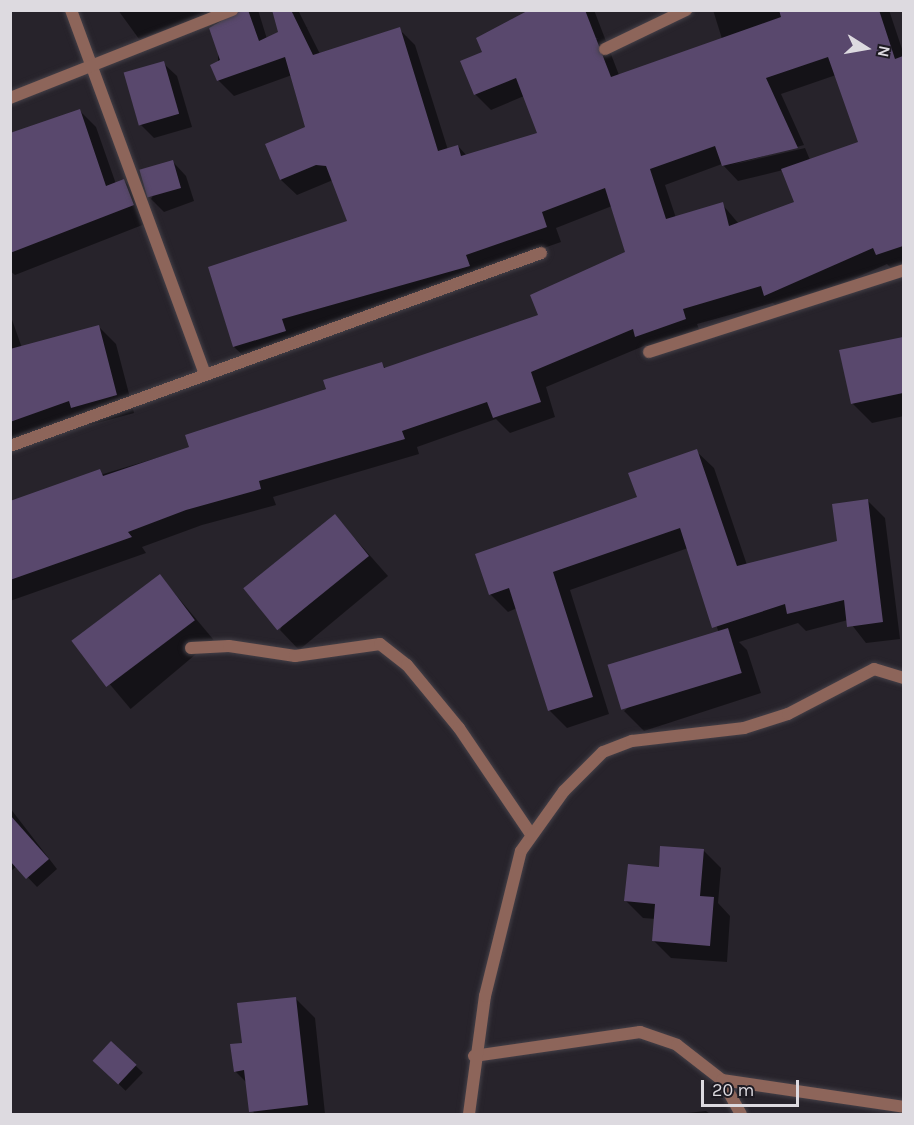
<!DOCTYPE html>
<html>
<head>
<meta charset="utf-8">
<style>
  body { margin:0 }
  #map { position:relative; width:914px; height:1125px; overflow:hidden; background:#27232b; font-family:Karla,sans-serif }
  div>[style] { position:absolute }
  .shadow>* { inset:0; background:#0007; transform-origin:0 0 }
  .building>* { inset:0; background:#59486d; transform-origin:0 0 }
  .roads { filter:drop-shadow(0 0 2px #444048) drop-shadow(0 0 2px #444048) }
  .street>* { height:12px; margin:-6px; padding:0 6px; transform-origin:6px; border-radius:6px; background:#8d655a }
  span { translate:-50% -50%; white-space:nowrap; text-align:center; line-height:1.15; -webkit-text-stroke:5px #1d1a22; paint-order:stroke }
  .frame { position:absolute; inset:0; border:12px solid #dddae0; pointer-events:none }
  .north { position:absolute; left:836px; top:18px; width:60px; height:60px; -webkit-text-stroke:4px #1d1a22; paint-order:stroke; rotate:101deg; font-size:16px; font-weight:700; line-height:24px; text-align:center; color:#dddae0 }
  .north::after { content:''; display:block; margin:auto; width:21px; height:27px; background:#dddae0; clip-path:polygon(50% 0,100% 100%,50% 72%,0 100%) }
  .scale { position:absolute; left:701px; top:1080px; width:98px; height:27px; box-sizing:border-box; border:3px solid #dddae0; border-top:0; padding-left:8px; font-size:18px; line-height:21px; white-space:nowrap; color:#dddae0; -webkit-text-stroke:4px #1d1a22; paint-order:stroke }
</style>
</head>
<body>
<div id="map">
  <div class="shadow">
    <i style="clip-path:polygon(evenodd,118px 10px,258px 10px,267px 39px,280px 32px,274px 10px,298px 10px,320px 54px,399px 29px,415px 45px,448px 150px,458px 146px,467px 156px,539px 134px,524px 96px,491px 110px,475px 94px,484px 52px,514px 25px,512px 19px,534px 10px,594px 10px,619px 75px,733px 74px,713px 10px,889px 10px,904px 55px,904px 266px,893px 270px,887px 264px,781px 311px,773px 303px,697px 324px,701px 334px,652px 352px,646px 345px,546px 387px,555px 417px,510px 433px,496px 419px,417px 447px,419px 454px,273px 497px,276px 505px,202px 525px,142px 547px,146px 553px,10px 601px,10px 502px,190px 448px,382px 364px,386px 369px,540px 316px,627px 253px,612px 206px,556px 228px,561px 242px,481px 270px,485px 282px,297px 335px,300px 346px,250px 362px,234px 347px,349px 222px,333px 180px,297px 195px,281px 180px,267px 144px,307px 128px,292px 75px,234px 96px,218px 80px,218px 26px,208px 15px,139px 39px,118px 10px,836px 75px,860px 142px,810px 160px,805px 148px,731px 165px,804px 145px,781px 94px,836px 75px,118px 10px,722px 164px,738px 181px,783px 170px,796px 203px,739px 224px,722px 204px,676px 218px,665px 185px,722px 164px)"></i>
    <i style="clip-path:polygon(163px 63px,177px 76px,192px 127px,154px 138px,141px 125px)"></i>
    <i style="clip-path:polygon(79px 110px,96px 127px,116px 184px,124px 181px,141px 197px,150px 222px,15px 275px,10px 271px,10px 130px,14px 134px)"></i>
    <i style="clip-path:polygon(173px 162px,186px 176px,194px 201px,164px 212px,151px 199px)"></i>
    <i style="clip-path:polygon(10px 314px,22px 348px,98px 326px,116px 344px,134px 413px,90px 425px,84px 419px,10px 446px)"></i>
    <i style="clip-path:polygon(904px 338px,904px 416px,872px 423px,852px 403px,841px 351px)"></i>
    <i style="clip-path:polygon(696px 451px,714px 468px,747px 565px,838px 542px,868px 501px,885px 518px,900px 639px,866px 643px,848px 620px,806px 631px,798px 623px,739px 642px,747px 650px,761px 693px,644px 731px,624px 711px,719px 633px,688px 548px,570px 590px,609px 714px,567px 728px,549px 710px,517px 608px,508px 612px,490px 594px,638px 498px)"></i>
    <i style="clip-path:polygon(335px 516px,388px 576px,299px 650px,280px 630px)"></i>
    <i style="left:160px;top:576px;width:83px;height:108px;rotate:50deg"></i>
    <i style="clip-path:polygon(10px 808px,57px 869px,37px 887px,17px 866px,10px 872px)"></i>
    <i style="clip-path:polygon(704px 851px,721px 868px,718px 903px,730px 916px,727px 962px,671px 958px,654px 941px,656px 919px,643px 918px,625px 900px,660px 868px)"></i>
    <i style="clip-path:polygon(295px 998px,315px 1018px,325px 1114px,254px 1114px,247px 1083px,235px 1071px,243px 1044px)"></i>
    <i style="left:112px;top:1043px;width:43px;height:25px;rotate:44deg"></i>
    <i style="clip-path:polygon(706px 1111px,710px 1114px,678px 1114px)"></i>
  </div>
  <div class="building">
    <i style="clip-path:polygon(evenodd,240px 10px,248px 10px,259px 41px,278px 32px,272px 10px,291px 10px,313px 55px,400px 27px,438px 151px,458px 145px,461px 156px,537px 133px,516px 78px,474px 95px,460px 61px,482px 52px,476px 38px,529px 10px,585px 10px,611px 77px,781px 17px,779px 10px,879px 10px,895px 59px,903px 56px,903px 246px,876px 255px,873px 248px,764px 296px,761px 286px,683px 309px,686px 319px,635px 337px,633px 329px,531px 372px,541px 402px,493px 418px,487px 402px,402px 431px,405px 439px,259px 481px,261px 489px,186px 510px,128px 532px,132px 537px,10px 580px,10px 501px,100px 469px,103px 476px,189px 447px,185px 435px,326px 389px,323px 380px,382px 362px,384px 368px,538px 315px,530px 295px,625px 252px,605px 188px,542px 212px,547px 227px,466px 255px,470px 266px,282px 319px,286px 331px,233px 347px,208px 267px,347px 221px,326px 166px,316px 165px,280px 180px,265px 144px,305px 127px,285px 57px,217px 81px,210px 65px,220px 60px,209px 28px,240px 10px,828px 57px,858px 142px,781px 169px,794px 202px,729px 226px,723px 202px,666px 219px,650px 169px,715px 146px,722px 166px,798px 148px,766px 78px,828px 57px)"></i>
    <i style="left:164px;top:61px;width:55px;height:42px;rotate:74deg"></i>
    <i style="clip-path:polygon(80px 109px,106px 186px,124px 179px,134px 205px,10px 253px,10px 133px)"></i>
    <i style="left:173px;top:160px;width:29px;height:35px;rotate:74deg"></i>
    <i style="clip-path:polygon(99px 325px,117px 395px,71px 408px,69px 401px,10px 422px,10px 349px)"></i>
    <i style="clip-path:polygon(903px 337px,903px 393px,851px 404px,839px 350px)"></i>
    <i style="clip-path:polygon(697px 449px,737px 566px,837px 541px,832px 504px,868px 499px,883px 622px,847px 627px,844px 600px,787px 614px,785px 604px,712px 628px,680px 528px,553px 572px,593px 697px,548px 711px,509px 588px,489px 595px,475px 554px,637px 497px,628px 473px)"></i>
    <i style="left:335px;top:514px;width:54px;height:118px;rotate:51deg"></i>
    <i style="left:160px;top:574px;width:58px;height:111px;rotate:53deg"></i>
    <i style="left:728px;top:628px;width:47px;height:126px;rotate:73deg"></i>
    <i style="clip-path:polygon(10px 815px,49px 859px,26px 879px,10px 861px)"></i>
    <i style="clip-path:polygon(660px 846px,704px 849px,700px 896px,714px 897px,710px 946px,652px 941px,655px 904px,624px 901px,628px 864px,659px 867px)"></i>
    <i style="clip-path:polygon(296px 997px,308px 1105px,249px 1112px,244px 1070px,234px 1072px,230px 1044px,242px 1043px,237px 1003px)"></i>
    <i style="left:111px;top:1041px;width:35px;height:27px;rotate:43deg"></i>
  </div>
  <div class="roads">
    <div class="street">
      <i style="left:71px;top:10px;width:388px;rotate:69.8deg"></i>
      <i style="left:605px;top:49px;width:90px;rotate:-25.7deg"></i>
      <i style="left:10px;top:98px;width:239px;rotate:-21.6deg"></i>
      <i style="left:649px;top:352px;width:268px;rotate:-17.8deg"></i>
      <i style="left:10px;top:446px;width:565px;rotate:-19.97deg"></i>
      <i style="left:191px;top:648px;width:38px;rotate:-3deg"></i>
      <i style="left:229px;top:646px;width:67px;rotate:8.6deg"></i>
      <i style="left:295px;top:656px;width:86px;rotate:-8deg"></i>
      <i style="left:380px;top:644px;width:34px;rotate:38deg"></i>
      <i style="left:407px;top:665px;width:82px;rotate:50.5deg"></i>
      <i style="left:459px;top:728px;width:127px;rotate:55.9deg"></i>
      <i style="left:474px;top:1056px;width:168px;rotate:-8.2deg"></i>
      <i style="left:640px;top:1032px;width:39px;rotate:19deg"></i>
      <i style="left:677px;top:1045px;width:57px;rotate:37.9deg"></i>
      <i style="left:722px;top:1080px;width:184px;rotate:8.4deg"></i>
      <i style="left:722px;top:1080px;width:39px;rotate:61deg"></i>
      <i style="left:469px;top:1114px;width:119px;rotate:-82.3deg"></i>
      <i style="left:485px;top:996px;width:149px;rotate:-76.1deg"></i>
      <i style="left:521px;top:851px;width:74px;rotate:-54.4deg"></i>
      <i style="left:564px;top:791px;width:55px;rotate:-45deg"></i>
      <i style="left:603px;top:752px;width:31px;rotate:-21deg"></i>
      <i style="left:632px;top:741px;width:113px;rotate:-6.6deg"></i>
      <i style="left:744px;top:728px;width:46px;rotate:-17.7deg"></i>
      <i style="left:788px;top:714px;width:97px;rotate:-27.6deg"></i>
      <i style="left:874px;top:669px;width:31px;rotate:17deg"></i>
    </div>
  </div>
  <div class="frame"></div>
  <div class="north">N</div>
  <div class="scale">20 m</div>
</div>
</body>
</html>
